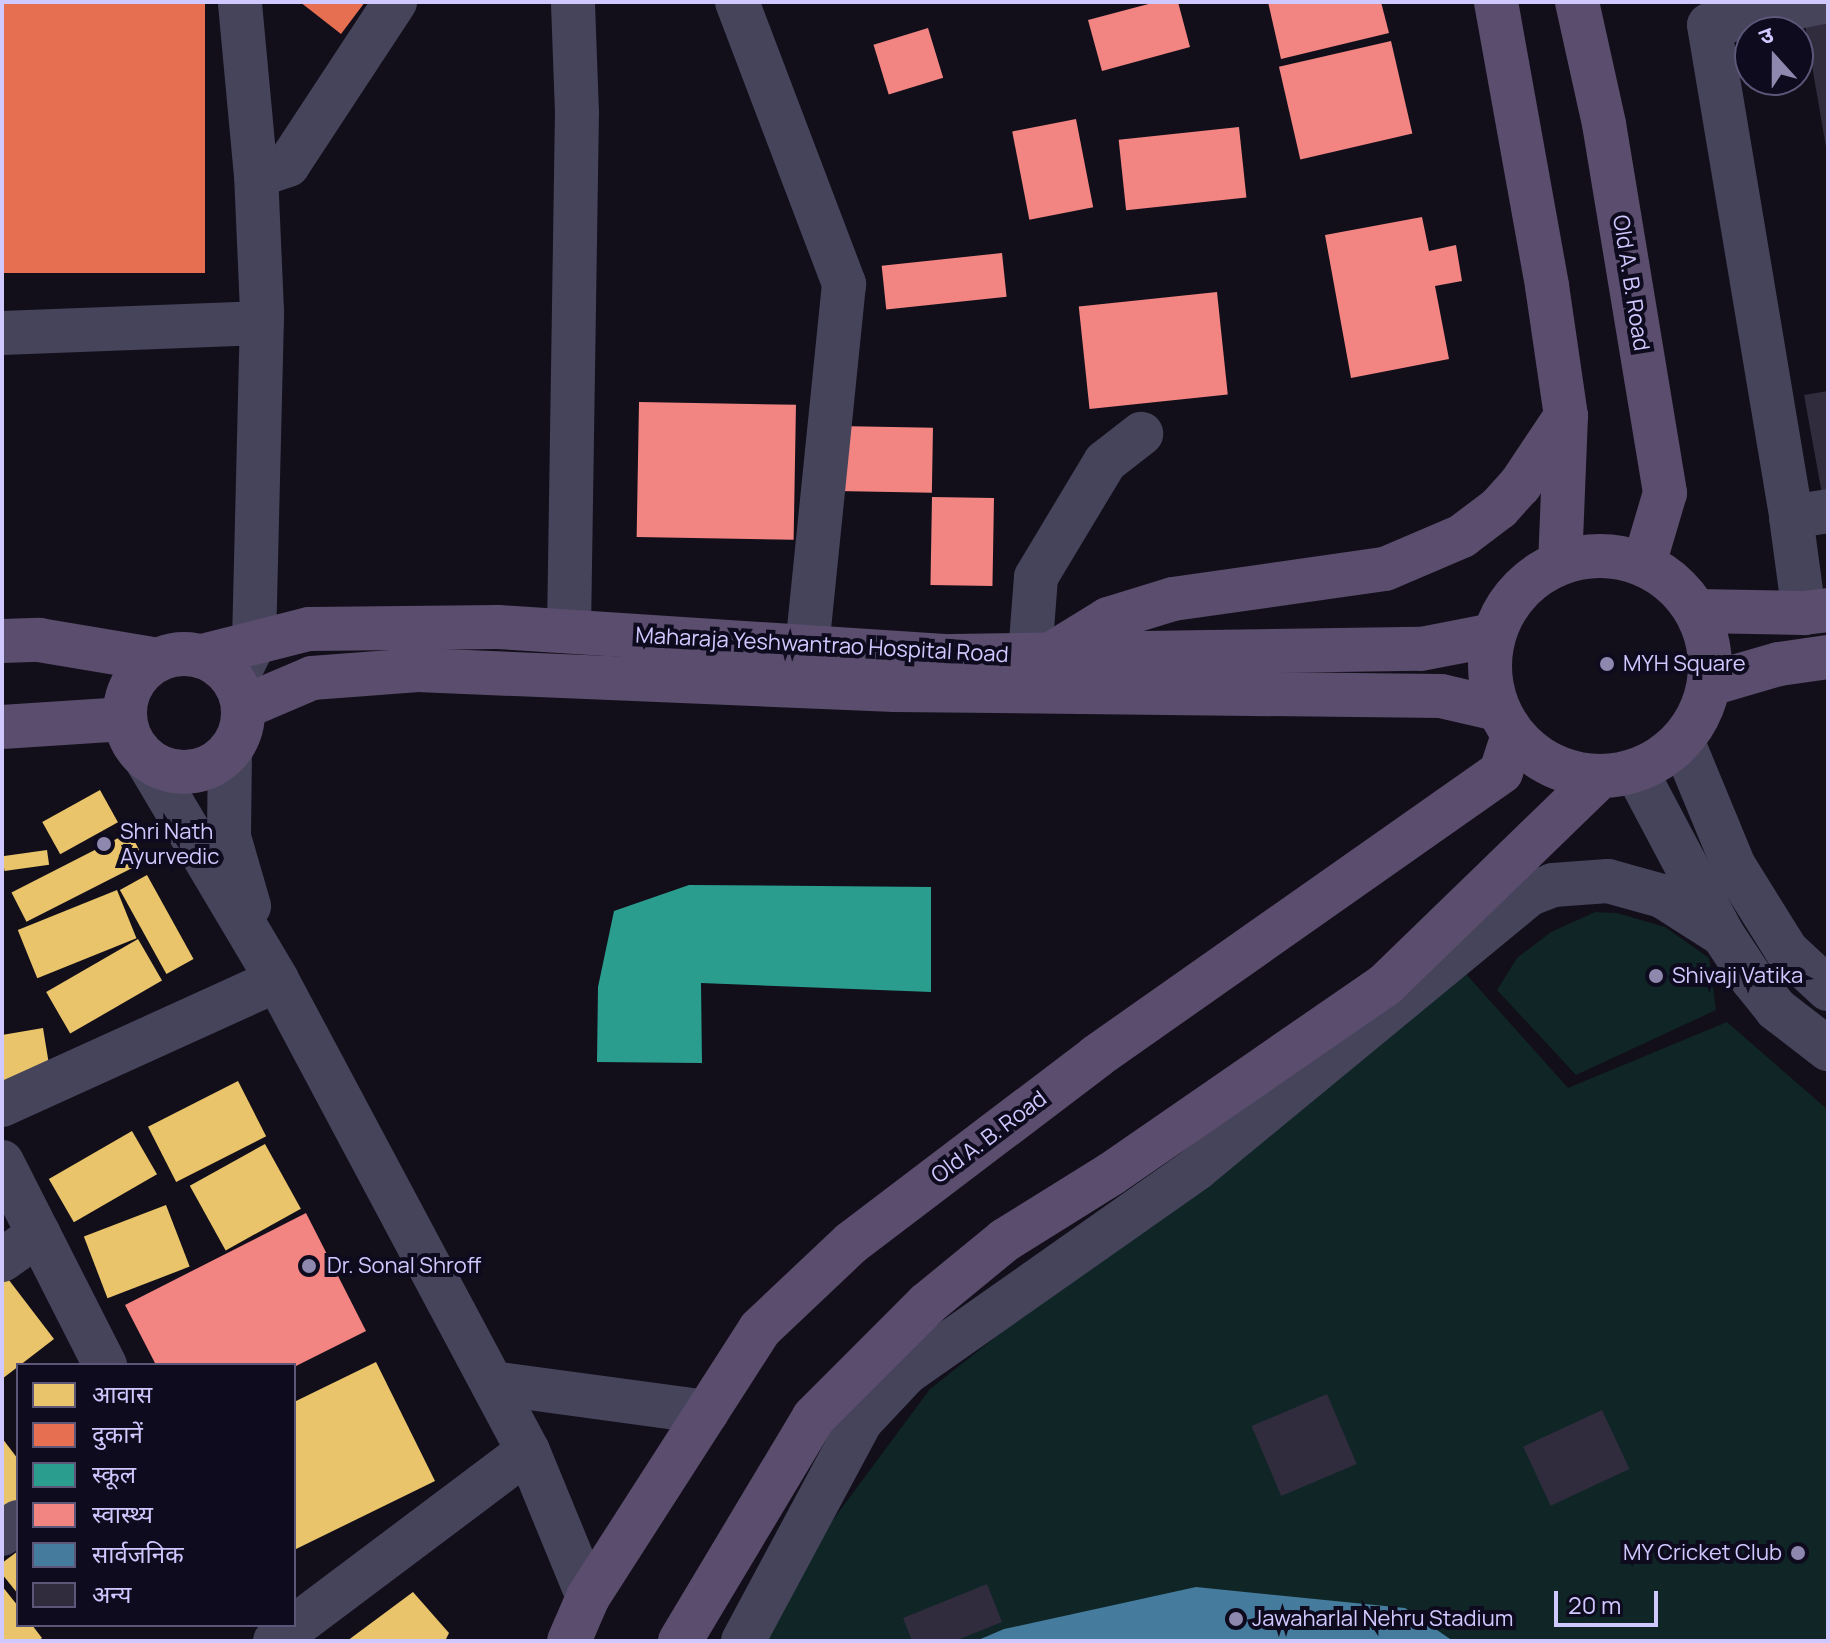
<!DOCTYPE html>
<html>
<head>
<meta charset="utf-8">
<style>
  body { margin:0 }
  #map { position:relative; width:1830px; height:1643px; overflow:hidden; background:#120f1a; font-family:Manrope,"Noto Sans Devanagari",sans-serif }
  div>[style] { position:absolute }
  .green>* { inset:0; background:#0f2526 }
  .homes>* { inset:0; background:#e9c46a; transform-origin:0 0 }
  .shops>* { inset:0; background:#e76f51; transform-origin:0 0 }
  .schools>* { inset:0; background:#2a9d8f }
  .health>* { inset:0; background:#f28482; transform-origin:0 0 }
  .public>* { inset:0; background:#457b9d }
  .building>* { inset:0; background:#302c3e; transform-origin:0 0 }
  .minor>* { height:44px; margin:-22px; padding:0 22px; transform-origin:22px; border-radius:22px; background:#45445b }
  .major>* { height:44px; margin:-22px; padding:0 22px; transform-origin:22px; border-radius:22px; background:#5a4d6d }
  .major>.ring { margin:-22px; padding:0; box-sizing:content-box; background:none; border:44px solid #5a4d6d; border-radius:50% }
  .dots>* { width:22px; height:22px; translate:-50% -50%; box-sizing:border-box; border:4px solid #0f0b1f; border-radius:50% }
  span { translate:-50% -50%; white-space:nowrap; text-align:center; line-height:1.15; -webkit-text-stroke:8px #0f0b1f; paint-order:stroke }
  .street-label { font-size:22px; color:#d0c9ff }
  .poi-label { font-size:22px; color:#d0c9ff }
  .left { translate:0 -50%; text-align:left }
  .right { translate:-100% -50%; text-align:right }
  .frame { position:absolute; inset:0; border:4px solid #d0c9ff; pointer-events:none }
  .legend { position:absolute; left:16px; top:1363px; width:280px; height:264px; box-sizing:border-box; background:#0f0b1f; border:2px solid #5c5779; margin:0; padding:10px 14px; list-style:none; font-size:24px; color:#d0c9ff }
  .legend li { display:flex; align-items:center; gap:16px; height:40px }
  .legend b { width:40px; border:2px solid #5c5779 }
  .north { position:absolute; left:1734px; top:16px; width:80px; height:80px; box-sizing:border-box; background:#0f0b1f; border:2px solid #5c5779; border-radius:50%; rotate:339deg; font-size:22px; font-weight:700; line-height:32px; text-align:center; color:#d0c9ff }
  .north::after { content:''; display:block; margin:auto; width:28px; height:36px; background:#8e88af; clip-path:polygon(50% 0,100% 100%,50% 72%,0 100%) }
  .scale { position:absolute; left:1554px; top:1591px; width:104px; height:36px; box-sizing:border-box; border:4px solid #d0c9ff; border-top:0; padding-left:10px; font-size:24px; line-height:28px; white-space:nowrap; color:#d0c9ff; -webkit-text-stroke:6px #0f0b1f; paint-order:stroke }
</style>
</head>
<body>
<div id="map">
  <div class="green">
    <i style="clip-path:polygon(1595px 912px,1617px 913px,1665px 927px,1709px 958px,1716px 1010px,1576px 1075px,1497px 990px,1517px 958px,1551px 932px)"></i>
    <i style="clip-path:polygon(1466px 974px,1568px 1088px,1727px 1022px,1828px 1110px,1828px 1641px,743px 1641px,930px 1389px,1240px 1143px)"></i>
  </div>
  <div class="homes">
    <i style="left:100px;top:790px;width:37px;height:66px;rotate:61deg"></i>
    <i style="left:130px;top:832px;width:33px;height:133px;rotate:63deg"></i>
    <i style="left:47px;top:850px;width:15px;height:45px;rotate:82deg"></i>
    <i style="left:147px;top:875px;width:96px;height:31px;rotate:61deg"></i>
    <i style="left:117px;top:890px;width:52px;height:107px;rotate:68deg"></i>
    <i style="left:138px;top:939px;width:48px;height:106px;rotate:60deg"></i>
    <i style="clip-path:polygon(43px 1028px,51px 1077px,2px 1085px,2px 1035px)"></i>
    <i style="left:238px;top:1081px;width:62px;height:101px;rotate:63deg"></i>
    <i style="left:132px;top:1131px;width:50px;height:96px;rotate:60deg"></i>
    <i style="left:265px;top:1144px;width:74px;height:86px;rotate:61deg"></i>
    <i style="left:166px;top:1205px;width:66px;height:88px;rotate:69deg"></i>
    <i style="clip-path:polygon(2px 1271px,54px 1339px,2px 1379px)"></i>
    <i style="clip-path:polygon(376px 1362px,435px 1481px,294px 1550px,294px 1402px)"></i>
    <i style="clip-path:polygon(2px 1438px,18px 1459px,18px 1501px,2px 1513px)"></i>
    <i style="clip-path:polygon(18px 1551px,18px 1594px,2px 1574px,2px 1563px)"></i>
    <i style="clip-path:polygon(2px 1586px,18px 1606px,18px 1625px,32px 1625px,42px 1638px,38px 1641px,2px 1641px)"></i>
    <i style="clip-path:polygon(413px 1592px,449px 1633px,445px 1641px,347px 1641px)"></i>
  </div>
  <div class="shops">
    <i style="left:2px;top:2px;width:203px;height:271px"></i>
    <i style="clip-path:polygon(300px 2px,365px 2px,341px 34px)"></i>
  </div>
  <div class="schools">
    <i style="clip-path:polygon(689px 885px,931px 887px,931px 992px,701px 983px,702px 1063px,597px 1062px,598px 987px,614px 911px)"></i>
  </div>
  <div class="health">
    <i style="clip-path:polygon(1156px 2px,1178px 2px,1190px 47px,1102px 71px,1088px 20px)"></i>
    <i style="clip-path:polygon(1268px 2px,1381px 2px,1389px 33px,1281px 59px)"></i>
    <i style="left:928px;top:28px;width:52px;height:57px;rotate:73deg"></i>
    <i style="left:1391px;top:41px;width:95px;height:115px;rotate:77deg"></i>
    <i style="left:1076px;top:119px;width:90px;height:65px;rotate:79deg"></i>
    <i style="left:1239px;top:127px;width:71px;height:121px;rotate:84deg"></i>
    <i style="clip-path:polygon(1422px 217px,1429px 251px,1456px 245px,1462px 281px,1435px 286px,1449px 359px,1351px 378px,1325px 235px)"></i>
    <i style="left:1002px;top:253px;width:44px;height:121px;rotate:84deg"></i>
    <i style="left:1217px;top:292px;width:103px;height:139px;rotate:84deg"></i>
    <i style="left:639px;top:402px;width:157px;height:135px;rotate:1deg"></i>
    <i style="left:838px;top:426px;width:95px;height:65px;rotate:1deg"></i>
    <i style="left:932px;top:497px;width:62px;height:88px;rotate:1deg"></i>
    <i style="clip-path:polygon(306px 1213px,366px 1331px,294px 1367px,156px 1365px,125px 1305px)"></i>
  </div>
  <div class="public">
    <i style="clip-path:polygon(1196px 1587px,1405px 1608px,1453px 1641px,976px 1641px,1004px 1629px)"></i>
  </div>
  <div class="building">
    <i style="clip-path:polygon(1828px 21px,1828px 147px,1826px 147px,1805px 25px)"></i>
    <i style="clip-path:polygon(1828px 391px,1828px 493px,1822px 494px,1804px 395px)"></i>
    <i style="left:1327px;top:1394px;width:76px;height:82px;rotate:67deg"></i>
    <i style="left:1602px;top:1410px;width:65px;height:87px;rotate:65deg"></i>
    <i style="clip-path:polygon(987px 1584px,1002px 1622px,955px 1641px,912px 1641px,903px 1618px)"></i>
  </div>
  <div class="minor">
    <i style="left:737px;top:2px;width:302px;rotate:69.2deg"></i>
    <i style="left:844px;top:284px;width:364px;rotate:95.8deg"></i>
    <i style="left:1823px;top:2px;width:116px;rotate:168.6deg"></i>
    <i style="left:1709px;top:25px;width:499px;rotate:80.5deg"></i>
    <i style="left:1791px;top:517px;width:37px;rotate:-9deg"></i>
    <i style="left:256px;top:176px;width:34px;rotate:-19deg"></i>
    <i style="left:288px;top:165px;width:195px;rotate:-56.7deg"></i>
    <i style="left:2px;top:333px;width:260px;rotate:-2.2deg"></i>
    <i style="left:1791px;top:517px;width:97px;rotate:82.3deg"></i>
    <i style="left:569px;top:631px;width:518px;rotate:-89.12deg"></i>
    <i style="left:577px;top:113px;width:111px;rotate:-92.1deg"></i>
    <i style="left:1030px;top:655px;width:78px;rotate:-85.6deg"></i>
    <i style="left:1036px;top:577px;width:134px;rotate:-59deg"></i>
    <i style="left:1105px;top:462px;width:46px;rotate:-37.9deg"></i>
    <i style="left:235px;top:681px;width:42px;rotate:-63.4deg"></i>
    <i style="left:254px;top:643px;width:332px;rotate:-88.6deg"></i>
    <i style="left:262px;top:311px;width:135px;rotate:-92.5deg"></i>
    <i style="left:256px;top:176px;width:175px;rotate:-95.3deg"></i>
    <i style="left:1682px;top:740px;width:136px;rotate:67.6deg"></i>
    <i style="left:1734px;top:866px;width:100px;rotate:58.1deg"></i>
    <i style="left:1787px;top:951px;width:56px;rotate:42.8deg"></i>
    <i style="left:230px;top:751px;width:86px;rotate:90.7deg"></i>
    <i style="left:229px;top:837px;width:72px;rotate:73.8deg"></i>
    <i style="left:146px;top:759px;width:257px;rotate:59.3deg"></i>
    <i style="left:277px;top:980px;width:534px;rotate:61.95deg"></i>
    <i style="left:528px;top:1451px;width:158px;rotate:67.7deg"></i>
    <i style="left:1636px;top:771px;width:186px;rotate:62.1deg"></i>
    <i style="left:1723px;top:935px;width:53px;rotate:56.6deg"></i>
    <i style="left:1752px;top:979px;width:38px;rotate:51deg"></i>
    <i style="left:1776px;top:1009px;width:66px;rotate:37.6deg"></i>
    <i style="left:2px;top:1105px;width:302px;rotate:-24.4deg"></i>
    <i style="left:2px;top:1162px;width:228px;rotate:63.1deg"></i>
    <i style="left:2px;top:1260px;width:45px;rotate:-35.1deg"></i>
    <i style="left:492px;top:1383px;width:217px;rotate:7.7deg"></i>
    <i style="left:2px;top:1534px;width:20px;rotate:-37deg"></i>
    <i style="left:275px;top:1641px;width:316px;rotate:-36.9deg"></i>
    <i style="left:743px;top:1641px;width:250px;rotate:-61.8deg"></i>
    <i style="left:861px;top:1421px;width:66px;rotate:-46.8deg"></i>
    <i style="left:906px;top:1373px;width:355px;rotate:-35.1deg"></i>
    <i style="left:1196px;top:1169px;width:433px;rotate:-39.5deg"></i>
    <i style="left:1530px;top:894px;width:25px;rotate:-21deg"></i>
    <i style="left:1553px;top:885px;width:55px;rotate:-4.2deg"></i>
    <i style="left:1608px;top:881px;width:56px;rotate:15.5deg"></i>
    <i style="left:1662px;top:896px;width:72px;rotate:32.6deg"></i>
  </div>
  <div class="major">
    <i style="left:1496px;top:2px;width:289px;rotate:79.8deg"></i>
    <i style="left:1547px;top:286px;width:131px;rotate:81.7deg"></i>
    <i style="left:1566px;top:416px;width:147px;rotate:92.3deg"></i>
    <i style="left:1577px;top:2px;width:125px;rotate:77.5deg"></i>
    <i style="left:1604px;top:124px;width:374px;rotate:80.6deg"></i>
    <i style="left:1665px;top:493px;width:74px;rotate:106.5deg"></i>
    <i class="ring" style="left:1490px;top:556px;width:176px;height:176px"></i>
    <i style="left:1697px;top:611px;width:107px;rotate:1.1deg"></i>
    <i style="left:1804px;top:613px;width:24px;rotate:-7deg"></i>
    <i style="left:2px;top:641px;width:37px;rotate:-2deg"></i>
    <i style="left:39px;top:640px;width:121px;rotate:9.5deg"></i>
    <i style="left:1053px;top:653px;width:65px;rotate:-31.7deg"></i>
    <i style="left:1108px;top:619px;width:68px;rotate:-17.1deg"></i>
    <i style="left:1173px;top:599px;width:214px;rotate:-8.1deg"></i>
    <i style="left:1385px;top:569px;width:84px;rotate:-23.2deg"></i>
    <i style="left:1462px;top:536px;width:46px;rotate:-37.1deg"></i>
    <i style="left:1499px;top:508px;width:31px;rotate:-48deg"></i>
    <i style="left:1520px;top:485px;width:83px;rotate:-56.3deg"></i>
    <i class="ring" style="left:125px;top:654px;width:74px;height:74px"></i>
    <i style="left:202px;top:656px;width:110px;rotate:-14.2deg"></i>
    <i style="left:309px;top:629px;width:189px;rotate:-0.6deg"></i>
    <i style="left:498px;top:627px;width:455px;rotate:3.7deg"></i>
    <i style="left:952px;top:656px;width:469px;rotate:-0.9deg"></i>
    <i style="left:1421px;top:649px;width:73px;rotate:-11deg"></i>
    <i style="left:1710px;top:684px;width:72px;rotate:-16.2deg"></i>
    <i style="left:1779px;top:664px;width:49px;rotate:-8.1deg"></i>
    <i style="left:244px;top:707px;width:74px;rotate:-23.1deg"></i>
    <i style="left:312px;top:678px;width:106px;rotate:-4.3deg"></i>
    <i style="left:418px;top:670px;width:477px;rotate:2.4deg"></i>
    <i style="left:895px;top:690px;width:546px;rotate:0.63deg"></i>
    <i style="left:1441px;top:696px;width:57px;rotate:13.1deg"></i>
    <i style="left:2px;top:727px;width:123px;rotate:-3.7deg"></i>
    <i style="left:569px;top:1641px;width:48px;rotate:-66.6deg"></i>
    <i style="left:588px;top:1597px;width:318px;rotate:-57.3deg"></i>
    <i style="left:760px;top:1329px;width:125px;rotate:-43.4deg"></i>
    <i style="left:851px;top:1243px;width:309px;rotate:-37.2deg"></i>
    <i style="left:1097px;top:1056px;width:494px;rotate:-35.1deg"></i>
    <i style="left:1501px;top:772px;width:38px;rotate:-72deg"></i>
    <i style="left:680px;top:1641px;width:261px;rotate:-59.1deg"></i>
    <i style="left:814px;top:1417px;width:160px;rotate:-45deg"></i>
    <i style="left:927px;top:1304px;width:101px;rotate:-39.4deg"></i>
    <i style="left:1005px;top:1240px;width:125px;rotate:-31.9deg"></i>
    <i style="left:1111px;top:1174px;width:331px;rotate:-34.6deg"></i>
    <i style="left:1384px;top:986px;width:301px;rotate:-44.1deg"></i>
  </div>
  <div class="dots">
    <i style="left:1607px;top:664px;background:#8e88af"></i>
    <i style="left:104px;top:844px;background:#8e88af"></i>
    <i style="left:1656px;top:976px;background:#8e88af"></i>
    <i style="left:309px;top:1266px;background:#8e88af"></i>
    <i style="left:1798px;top:1553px;background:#8e88af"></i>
    <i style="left:1236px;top:1619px;background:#8e88af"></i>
  </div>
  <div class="street-label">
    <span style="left:1631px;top:283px;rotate:81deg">Old A. B. Road</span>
    <span style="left:822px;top:645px;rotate:3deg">Maharaja Yeshwantrao Hospital Road</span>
    <span style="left:989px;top:1137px;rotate:-37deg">Old A. B. Road</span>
  </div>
  <div class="poi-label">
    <span class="left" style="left:1623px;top:664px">MYH Square</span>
    <span class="left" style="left:120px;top:844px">Shri Nath<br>Ayurvedic</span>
    <span class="left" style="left:1672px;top:976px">Shivaji Vatika</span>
    <span class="left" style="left:327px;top:1266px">Dr. Sonal Shroff</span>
    <span class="right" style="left:1782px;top:1553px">MY Cricket Club</span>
    <span class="left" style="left:1252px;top:1619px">Jawaharlal Nehru Stadium</span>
  </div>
  <div class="frame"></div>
  <ul class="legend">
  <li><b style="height:22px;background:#e9c46a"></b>आवास</li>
  <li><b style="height:22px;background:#e76f51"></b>दुकानें</li>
  <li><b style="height:22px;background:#2a9d8f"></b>स्कूल</li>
  <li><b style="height:22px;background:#f28482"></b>स्वास्थ्य</li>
  <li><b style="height:22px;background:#457b9d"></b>सार्वजनिक</li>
  <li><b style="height:22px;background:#302c3e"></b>अन्य</li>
  </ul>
  <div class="north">उ</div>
  <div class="scale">20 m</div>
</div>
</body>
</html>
